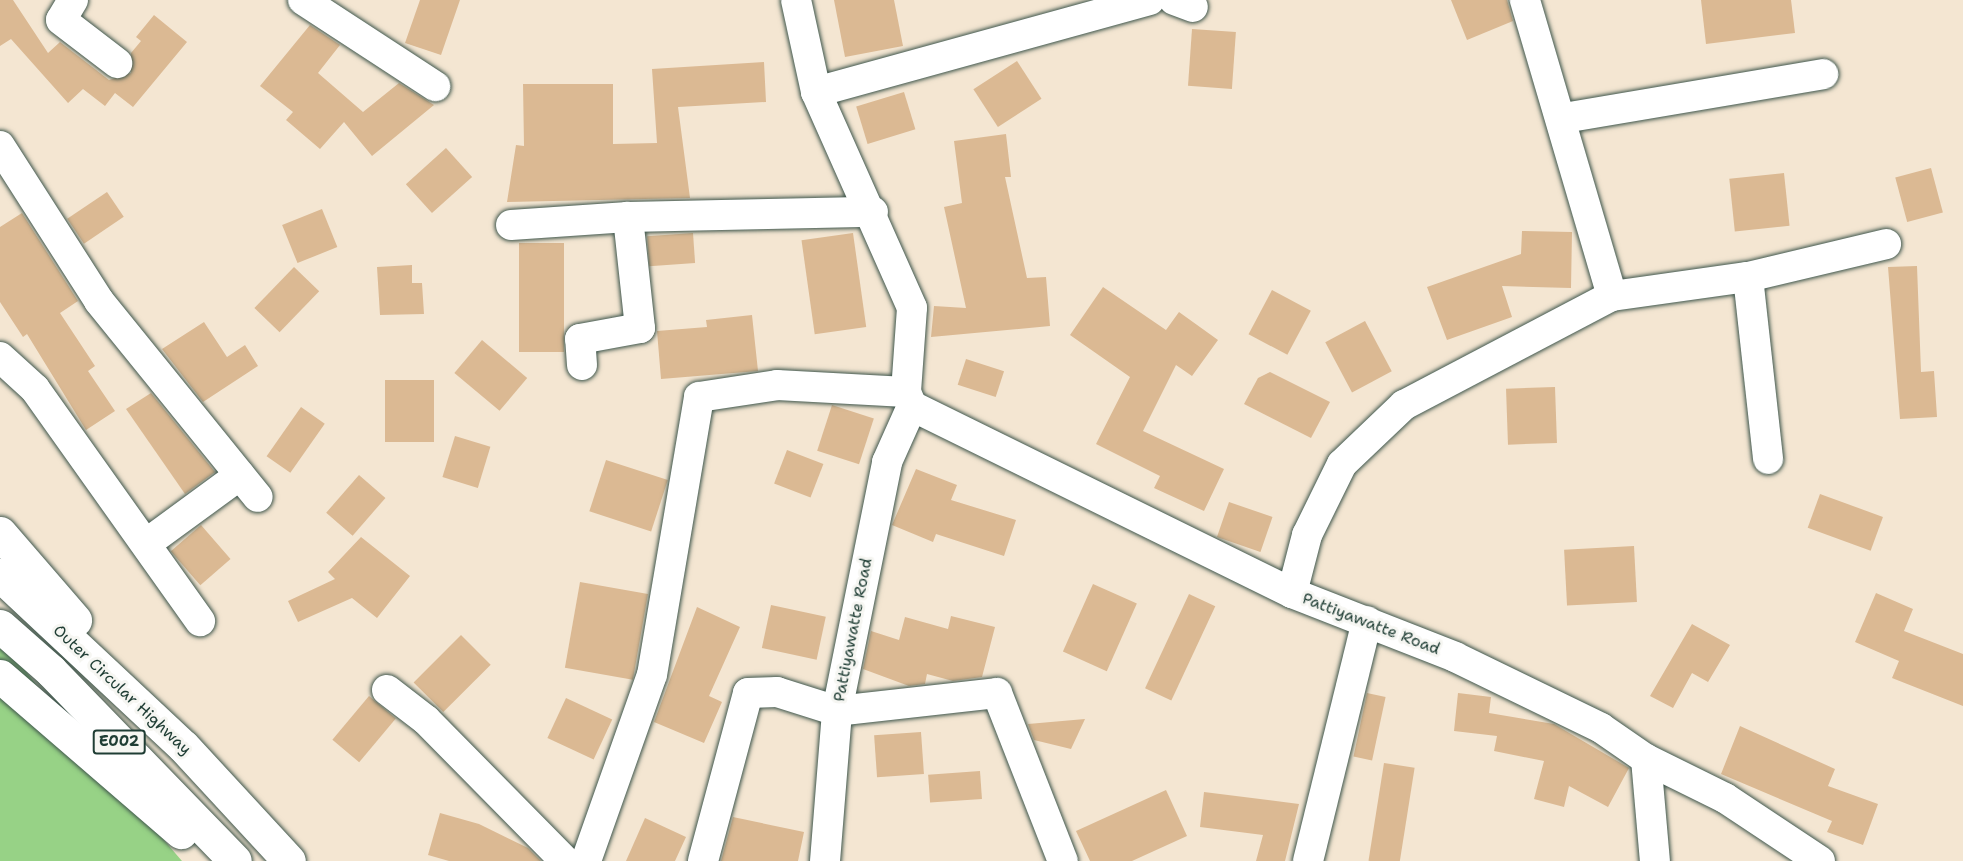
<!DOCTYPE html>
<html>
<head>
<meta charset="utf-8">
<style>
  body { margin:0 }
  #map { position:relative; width:1963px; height:861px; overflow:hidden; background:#f4e6d2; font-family:"Shantell Sans",sans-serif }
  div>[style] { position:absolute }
  .green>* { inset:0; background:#97d286 }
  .building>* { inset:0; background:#dbb993; transform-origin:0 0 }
  .roads { filter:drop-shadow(0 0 2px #3f564c) drop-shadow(0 0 2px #3f564c) }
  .minor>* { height:30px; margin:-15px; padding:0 15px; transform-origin:15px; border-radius:15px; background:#fff }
  .highway>* { height:33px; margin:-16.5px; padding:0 16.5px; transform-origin:16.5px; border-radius:16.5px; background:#fff }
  span { translate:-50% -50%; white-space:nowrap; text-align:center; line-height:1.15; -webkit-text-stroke:6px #f6f6f2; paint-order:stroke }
  .shield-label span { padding:2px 4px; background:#f6f6f2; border:2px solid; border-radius:4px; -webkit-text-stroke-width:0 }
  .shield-label { font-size:15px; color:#1f3d34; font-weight:700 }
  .street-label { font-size:16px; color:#1f3d34 }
</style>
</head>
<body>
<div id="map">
  <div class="green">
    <i style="clip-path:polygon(0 637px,81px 744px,182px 861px,0 861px)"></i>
  </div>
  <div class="building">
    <i style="clip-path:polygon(0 0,13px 0,48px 53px,60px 42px,109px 80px,131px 73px,131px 53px,141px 41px,136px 37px,154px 15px,187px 42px,133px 107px,115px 93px,105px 106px,83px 89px,68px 103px,11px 39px,0 46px)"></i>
    <i style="clip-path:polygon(420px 0,460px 0,441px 55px,405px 43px)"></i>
    <i style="clip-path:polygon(834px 0,894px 0,903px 46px,845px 57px)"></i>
    <i style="clip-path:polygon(1451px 0,1507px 0,1513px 21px,1467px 40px)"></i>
    <i style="clip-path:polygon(1701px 0,1791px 0,1795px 33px,1706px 44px)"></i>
    <i style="clip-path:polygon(310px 25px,340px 45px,318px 73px,363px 112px,399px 83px,434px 105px,372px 156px,344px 122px,320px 149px,286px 120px,293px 112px,260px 86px)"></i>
    <i style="left:1192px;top:29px;width:44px;height:57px;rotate:4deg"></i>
    <i style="left:1017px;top:61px;width:45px;height:52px;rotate:57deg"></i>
    <i style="clip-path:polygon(764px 62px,766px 102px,678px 107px,690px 198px,507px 202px,516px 145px,524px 146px,523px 84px,613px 84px,613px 144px,657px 143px,652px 69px)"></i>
    <i style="left:904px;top:92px;width:39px;height:50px;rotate:73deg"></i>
    <i style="clip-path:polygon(1006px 134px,1011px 177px,1005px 177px,1027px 278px,1046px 277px,1050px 326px,931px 337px,934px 306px,966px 308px,944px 207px,962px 203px,954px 141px)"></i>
    <i style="left:446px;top:148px;width:39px;height:54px;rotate:48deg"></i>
    <i style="left:1931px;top:168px;width:46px;height:37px;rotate:75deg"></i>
    <i style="left:1784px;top:173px;width:53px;height:55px;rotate:84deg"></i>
    <i style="left:107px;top:192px;width:30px;height:48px;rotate:56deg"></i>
    <i style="left:322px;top:209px;width:41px;height:43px;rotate:68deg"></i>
    <i style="clip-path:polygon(22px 213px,78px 301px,60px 313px,95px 366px,88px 371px,115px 411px,86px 430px,27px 334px,23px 337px,0 302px,0 227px)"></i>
    <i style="clip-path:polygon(1522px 231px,1572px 232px,1571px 288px,1502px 286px,1512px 317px,1447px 340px,1427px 287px,1521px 254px)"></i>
    <i style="left:693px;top:233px;width:30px;height:46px;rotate:86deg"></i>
    <i style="left:853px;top:233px;width:95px;height:52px;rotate:82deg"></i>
    <i style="left:564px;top:243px;width:109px;height:45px;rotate:90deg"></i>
    <i style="clip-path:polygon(412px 265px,412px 283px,422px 283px,424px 314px,380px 315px,377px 267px)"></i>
    <i style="clip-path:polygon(1917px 266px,1921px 372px,1934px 371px,1937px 417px,1900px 419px,1888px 267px)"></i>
    <i style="left:294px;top:267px;width:35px;height:57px;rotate:44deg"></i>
    <i style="clip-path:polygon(1103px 287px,1166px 330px,1179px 312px,1218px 340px,1192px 376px,1176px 365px,1143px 431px,1224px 469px,1204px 511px,1154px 488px,1160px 476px,1096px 444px,1130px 377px,1070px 335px)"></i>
    <i style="left:1272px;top:290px;width:44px;height:50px;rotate:28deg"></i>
    <i style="clip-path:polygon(752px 315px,758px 371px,661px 379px,657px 331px,707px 327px,706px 320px)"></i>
    <i style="left:1365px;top:321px;width:57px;height:45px;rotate:62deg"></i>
    <i style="clip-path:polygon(204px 322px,227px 357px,245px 345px,258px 366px,203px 402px,162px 349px)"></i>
    <i style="left:482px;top:340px;width:59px;height:43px;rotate:40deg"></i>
    <i style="left:966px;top:359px;width:40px;height:27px;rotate:18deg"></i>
    <i style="clip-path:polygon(1270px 372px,1330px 402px,1311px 438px,1244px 404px,1258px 378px)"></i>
    <i style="left:434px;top:380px;width:62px;height:49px;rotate:90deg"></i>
    <i style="left:1555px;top:387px;width:56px;height:49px;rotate:88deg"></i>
    <i style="clip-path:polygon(151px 393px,215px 472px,185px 494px,126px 409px)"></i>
    <i style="left:832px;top:405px;width:44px;height:48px;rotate:18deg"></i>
    <i style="left:301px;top:407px;width:29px;height:60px;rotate:35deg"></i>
    <i style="left:455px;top:436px;width:37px;height:43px;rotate:17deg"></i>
    <i style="left:787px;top:450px;width:39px;height:36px;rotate:21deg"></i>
    <i style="left:606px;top:460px;width:65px;height:54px;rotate:18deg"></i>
    <i style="clip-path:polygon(916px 469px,957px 485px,951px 500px,1016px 520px,1004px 556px,936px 534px,933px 542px,892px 525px)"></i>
    <i style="left:359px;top:475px;width:35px;height:50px;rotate:41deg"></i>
    <i style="left:1820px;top:494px;width:67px;height:36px;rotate:20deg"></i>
    <i style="left:1229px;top:502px;width:46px;height:37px;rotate:19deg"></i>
    <i style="left:201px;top:525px;width:45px;height:40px;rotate:49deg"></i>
    <i style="clip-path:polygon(361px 537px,410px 576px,377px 618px,352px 598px,298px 622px,288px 601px,335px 579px,328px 572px)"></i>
    <i style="left:1634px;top:546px;width:56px;height:70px;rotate:87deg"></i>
    <i style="left:580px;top:582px;width:69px;height:87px;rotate:10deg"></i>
    <i style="left:1093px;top:584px;width:48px;height:74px;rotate:24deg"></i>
    <i style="clip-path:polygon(1876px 593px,1913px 609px,1904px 631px,1963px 654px,1963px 706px,1892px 678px,1899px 661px,1855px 642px)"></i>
    <i style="left:1189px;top:594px;width:29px;height:104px;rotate:25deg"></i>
    <i style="left:771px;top:605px;width:56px;height:44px;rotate:12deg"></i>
    <i style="clip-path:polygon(697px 607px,740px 627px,709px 696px,722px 702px,704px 743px,654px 722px)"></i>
    <i style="clip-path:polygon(951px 616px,995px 627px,982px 677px,953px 681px,927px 674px,925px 684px,909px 686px,863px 669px,871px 631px,899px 640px,905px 617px,948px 629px)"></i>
    <i style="clip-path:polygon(1692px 624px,1730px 645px,1708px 682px,1692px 673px,1673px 708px,1650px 696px)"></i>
    <i style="left:461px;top:635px;width:42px;height:67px;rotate:45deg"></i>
    <i style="left:1367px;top:693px;width:19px;height:65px;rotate:12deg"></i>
    <i style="clip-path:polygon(1458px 693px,1491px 697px,1489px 713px,1554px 724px,1629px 768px,1608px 807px,1569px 786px,1564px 807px,1534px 799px,1544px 761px,1494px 751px,1497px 736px,1454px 731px)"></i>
    <i style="left:369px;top:696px;width:35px;height:57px;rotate:40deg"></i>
    <i style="left:566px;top:698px;width:51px;height:44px;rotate:25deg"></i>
    <i style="clip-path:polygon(1085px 719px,1071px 749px,1034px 740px,1028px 724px)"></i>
    <i style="clip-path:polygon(1740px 726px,1835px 769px,1828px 786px,1878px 804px,1863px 845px,1827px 832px,1832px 821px,1721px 774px)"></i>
    <i style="left:921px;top:732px;width:42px;height:47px;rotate:86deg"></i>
    <i style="left:1384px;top:763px;width:31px;height:99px;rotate:9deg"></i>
    <i style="left:980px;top:771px;width:28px;height:52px;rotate:86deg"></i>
    <i style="clip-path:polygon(1166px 790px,1187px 836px,1132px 861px,1090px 861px,1076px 831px)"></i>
    <i style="clip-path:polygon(1204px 792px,1299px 804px,1285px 861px,1256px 861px,1263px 835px,1200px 827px)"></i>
    <i style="clip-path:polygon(440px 813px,479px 824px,528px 848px,541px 861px,449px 861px,428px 855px)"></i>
    <i style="clip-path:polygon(733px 817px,804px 832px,798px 861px,721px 861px)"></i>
    <i style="clip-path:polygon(645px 818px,686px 837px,675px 861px,626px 861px)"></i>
  </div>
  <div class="roads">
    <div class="minor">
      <i style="left:73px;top:0;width:23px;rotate:121deg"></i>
      <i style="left:61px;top:20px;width:71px;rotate:37.5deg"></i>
      <i style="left:303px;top:0;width:158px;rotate:33.1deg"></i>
      <i style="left:796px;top:0;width:94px;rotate:77.7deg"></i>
      <i style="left:816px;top:92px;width:236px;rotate:66deg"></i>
      <i style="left:912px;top:308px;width:84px;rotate:94.1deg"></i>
      <i style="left:906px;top:392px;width:15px;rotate:67deg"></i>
      <i style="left:1174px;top:0;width:20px;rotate:20deg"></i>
      <i style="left:816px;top:92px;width:346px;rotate:-15.4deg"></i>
      <i style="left:1564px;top:118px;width:263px;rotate:-9.6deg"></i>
      <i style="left:0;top:146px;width:184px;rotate:57.4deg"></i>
      <i style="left:99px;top:301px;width:252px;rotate:51deg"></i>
      <i style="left:511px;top:225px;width:117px;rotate:-3.9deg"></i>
      <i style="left:628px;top:217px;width:245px;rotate:-1.2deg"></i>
      <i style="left:1748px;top:277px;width:183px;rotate:83.7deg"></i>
      <i style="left:1612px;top:296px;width:137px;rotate:-8deg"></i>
      <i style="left:1748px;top:277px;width:142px;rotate:-13.4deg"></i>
      <i style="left:0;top:357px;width:47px;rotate:42.4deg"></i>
      <i style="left:35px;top:389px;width:285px;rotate:54.6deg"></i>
      <i style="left:582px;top:365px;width:26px;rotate:-94deg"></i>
      <i style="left:580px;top:339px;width:61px;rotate:-10.4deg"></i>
      <i style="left:640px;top:328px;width:112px;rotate:-96.2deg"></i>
      <i style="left:147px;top:543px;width:115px;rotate:-36.2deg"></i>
      <i style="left:1292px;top:593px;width:60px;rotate:-75.5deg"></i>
      <i style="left:1307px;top:535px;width:79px;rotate:-63.8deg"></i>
      <i style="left:1342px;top:464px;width:86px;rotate:-43.6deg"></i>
      <i style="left:1404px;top:405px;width:235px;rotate:-27.7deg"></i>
      <i style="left:1612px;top:296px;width:309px;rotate:-106.4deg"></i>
      <i style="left:387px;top:690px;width:49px;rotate:37.6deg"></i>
      <i style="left:426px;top:720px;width:198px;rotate:45.4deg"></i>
      <i style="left:1646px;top:759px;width:102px;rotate:85deg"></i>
      <i style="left:586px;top:861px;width:197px;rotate:-70.5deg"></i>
      <i style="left:652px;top:675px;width:282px;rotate:-80.4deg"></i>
      <i style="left:699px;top:397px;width:79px;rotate:-8.7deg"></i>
      <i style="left:777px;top:385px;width:129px;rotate:3.1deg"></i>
      <i style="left:703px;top:861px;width:174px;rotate:-75deg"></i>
      <i style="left:748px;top:693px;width:29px;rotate:-2deg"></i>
      <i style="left:777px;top:692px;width:63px;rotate:17.6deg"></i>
      <i style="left:837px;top:711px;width:161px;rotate:-6.4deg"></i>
      <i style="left:997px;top:693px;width:180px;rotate:68.6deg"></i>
      <i style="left:825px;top:861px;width:150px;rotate:-85.4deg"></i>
      <i style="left:837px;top:711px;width:254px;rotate:-78.6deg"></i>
      <i style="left:887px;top:462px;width:61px;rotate:-65.9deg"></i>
      <i style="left:912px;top:406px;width:424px;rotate:26.2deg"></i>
      <i style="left:1292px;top:593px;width:175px;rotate:21.4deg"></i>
      <i style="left:1455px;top:657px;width:162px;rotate:25.9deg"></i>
      <i style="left:1601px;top:728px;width:55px;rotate:34.6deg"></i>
      <i style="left:1646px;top:759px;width:88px;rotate:26.3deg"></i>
      <i style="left:1725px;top:798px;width:114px;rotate:33.6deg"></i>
      <i style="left:1308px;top:861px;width:247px;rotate:-76.2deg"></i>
    </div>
    <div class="highway">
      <i style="left:0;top:533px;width:115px;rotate:49.2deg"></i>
      <i style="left:0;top:575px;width:250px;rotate:43.1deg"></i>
      <i style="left:183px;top:746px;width:156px;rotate:47.3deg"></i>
      <i style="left:0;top:626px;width:68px;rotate:41.4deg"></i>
      <i style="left:51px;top:671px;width:264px;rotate:45.9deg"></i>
      <i style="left:0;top:676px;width:239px;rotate:40.8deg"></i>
    </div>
  </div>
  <div class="shield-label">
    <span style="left:119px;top:742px">E002</span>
  </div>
  <div class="street-label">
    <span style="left:1371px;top:624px;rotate:21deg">Pattiyawatte Road</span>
    <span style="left:853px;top:630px;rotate:-79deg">Pattiyawatte Road</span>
    <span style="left:122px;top:690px;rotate:43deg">Outer Circular Highway</span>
  </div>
</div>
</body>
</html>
